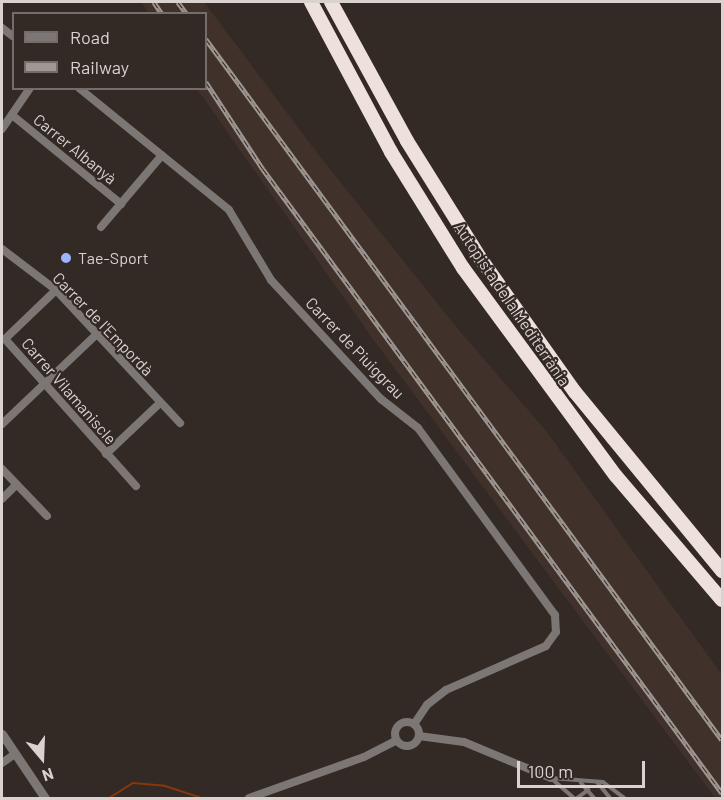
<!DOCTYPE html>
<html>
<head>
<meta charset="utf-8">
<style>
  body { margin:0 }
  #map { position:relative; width:724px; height:800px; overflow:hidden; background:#332925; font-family:Barlow,sans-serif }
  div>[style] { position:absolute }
  .built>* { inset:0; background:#40312a }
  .stream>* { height:2px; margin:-1px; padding:0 1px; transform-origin:1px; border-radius:1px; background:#88370c }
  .service>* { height:4px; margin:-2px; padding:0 2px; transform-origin:2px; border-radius:2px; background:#7c7775 }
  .minor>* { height:8px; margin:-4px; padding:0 4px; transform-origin:4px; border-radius:4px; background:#7c7775 }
  .minor>.ring { margin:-4px; padding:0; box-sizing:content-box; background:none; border:8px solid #7c7775; border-radius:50% }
  .tertiary>* { height:9px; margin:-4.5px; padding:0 4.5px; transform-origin:4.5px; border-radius:4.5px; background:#7c7775 }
  .motorway>* { height:14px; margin:-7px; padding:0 7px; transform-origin:7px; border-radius:7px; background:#eee1db }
  .rail>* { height:4.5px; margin-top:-2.25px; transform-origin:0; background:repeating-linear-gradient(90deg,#332925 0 7px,#9f9793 0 14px); box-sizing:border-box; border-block:2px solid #9f9793 }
  .dots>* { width:16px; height:16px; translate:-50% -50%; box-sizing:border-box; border:3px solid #332925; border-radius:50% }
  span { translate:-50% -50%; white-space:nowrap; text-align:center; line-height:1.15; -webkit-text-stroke:4.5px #332925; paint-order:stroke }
  .street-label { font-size:16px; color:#d9d2cf }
  .poi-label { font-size:16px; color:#d9d2cf }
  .left { translate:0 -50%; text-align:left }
  .frame { position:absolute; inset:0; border:3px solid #d9d2cf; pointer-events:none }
  .legend { position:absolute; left:12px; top:12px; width:195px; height:78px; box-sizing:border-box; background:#332925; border:2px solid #756d69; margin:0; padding:8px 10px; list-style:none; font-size:18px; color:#d9d2cf }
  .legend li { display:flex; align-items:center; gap:12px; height:30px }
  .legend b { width:30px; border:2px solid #756d69 }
  .north { position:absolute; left:12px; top:728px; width:60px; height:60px; -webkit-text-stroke:4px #332925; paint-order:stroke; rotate:161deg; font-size:16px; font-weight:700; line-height:24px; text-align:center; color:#d9d2cf }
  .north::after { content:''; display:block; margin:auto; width:21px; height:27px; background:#d9d2cf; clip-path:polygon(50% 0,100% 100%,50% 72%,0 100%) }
  .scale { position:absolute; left:517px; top:761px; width:128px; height:27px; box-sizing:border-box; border:3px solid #d9d2cf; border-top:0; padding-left:8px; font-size:18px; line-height:21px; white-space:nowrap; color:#d9d2cf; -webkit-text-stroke:4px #332925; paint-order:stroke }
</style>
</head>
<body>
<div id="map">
  <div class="built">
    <i style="clip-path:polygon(141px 2px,204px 2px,318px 154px,458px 329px,547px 432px,722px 675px,722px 798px,715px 798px,372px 338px,197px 89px,206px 88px,206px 14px,149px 13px)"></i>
  </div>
  <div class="stream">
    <i style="left:109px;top:798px;width:28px;rotate:-32deg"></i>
    <i style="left:133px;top:783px;width:32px;rotate:5deg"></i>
    <i style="left:165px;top:786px;width:40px;rotate:18deg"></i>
    <i style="left:514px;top:798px;width:14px"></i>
  </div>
  <div class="service">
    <i style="left:551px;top:778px;width:52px;rotate:4.4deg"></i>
    <i style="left:603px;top:782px;width:26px;rotate:37deg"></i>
    <i style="left:552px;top:779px;width:29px;rotate:41deg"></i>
    <i style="left:597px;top:782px;width:21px;rotate:51deg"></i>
    <i style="left:581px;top:783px;width:20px;rotate:49deg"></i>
    <i style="left:577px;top:798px;width:14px;rotate:-36deg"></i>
  </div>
  <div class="minor">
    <i style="left:2px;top:28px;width:15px;rotate:37deg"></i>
    <i style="left:79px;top:88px;width:193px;rotate:39.1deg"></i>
    <i style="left:229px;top:210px;width:82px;rotate:59deg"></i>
    <i style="left:271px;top:280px;width:162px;rotate:47.3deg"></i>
    <i style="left:381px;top:399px;width:47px;rotate:38.1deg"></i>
    <i style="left:418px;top:428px;width:232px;rotate:53.8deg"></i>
    <i style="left:555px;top:615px;width:17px;rotate:87deg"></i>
    <i style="left:556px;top:632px;width:17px;rotate:126deg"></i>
    <i style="left:546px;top:646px;width:109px;rotate:156.3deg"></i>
    <i style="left:446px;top:690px;width:24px;rotate:142deg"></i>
    <i style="left:427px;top:705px;width:23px;rotate:124deg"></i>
    <i style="left:12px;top:115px;width:141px;rotate:39.2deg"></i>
    <i style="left:2px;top:129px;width:50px;rotate:-55.7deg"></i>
    <i style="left:101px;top:227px;width:94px;rotate:-49.7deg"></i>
    <i style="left:2px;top:249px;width:68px;rotate:37.2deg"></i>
    <i style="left:56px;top:290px;width:182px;rotate:47deg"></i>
    <i style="left:56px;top:290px;width:71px;rotate:136.1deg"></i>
    <i style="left:5px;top:339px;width:197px;rotate:48.3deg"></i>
    <i style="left:2px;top:424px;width:132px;rotate:-43.5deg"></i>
    <i style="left:106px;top:454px;width:74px;rotate:-43.4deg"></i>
    <i style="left:2px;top:469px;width:65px;rotate:46.2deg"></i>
    <i style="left:2px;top:499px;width:20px;rotate:-45deg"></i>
    <i class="ring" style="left:395px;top:722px;width:16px;height:16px"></i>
    <i style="left:419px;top:736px;width:45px;rotate:7.6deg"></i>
    <i style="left:464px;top:742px;width:94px;rotate:22.5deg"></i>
    <i style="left:2px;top:763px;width:16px;rotate:-35deg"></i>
    <i style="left:249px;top:798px;width:122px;rotate:-19.6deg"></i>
    <i style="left:364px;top:757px;width:36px;rotate:-27deg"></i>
  </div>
  <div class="tertiary">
    <i style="left:2px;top:734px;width:77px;rotate:56.1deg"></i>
  </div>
  <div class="motorway">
    <i style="left:311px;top:2px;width:170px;rotate:61.9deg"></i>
    <i style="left:391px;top:152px;width:137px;rotate:58.2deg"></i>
    <i style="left:463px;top:268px;width:258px;rotate:53.7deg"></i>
    <i style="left:616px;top:476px;width:163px;rotate:49.5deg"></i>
    <i style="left:331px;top:2px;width:158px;rotate:61.3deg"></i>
    <i style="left:407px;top:141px;width:138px;rotate:58deg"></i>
    <i style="left:480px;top:258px;width:164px;rotate:54.7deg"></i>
    <i style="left:575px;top:392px;width:232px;rotate:50.6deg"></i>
  </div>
  <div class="rail">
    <i style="left:154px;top:2px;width:14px;rotate:56deg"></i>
    <i style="left:178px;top:2px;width:15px;rotate:53deg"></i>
    <i style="left:206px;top:39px;width:870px;rotate:53.64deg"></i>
    <i style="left:206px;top:82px;width:104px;rotate:56.8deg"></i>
    <i style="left:263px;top:169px;width:775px;rotate:53.66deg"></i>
  </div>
  <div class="dots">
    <i style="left:66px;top:258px;background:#9bb4fd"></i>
  </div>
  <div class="street-label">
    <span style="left:75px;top:149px;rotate:39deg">Carrer Albanyà</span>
    <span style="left:512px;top:304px;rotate:56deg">Autopista de la Mediterrània</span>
    <span style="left:103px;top:324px;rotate:46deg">Carrer de l'Empordà</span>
    <span style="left:355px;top:348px;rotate:46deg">Carrer de Piuiggrau</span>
    <span style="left:69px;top:391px;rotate:49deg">Carrer Vilamaniscle</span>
  </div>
  <div class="poi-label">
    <span class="left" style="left:78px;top:258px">Tae-Sport</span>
  </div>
  <div class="frame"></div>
  <ul class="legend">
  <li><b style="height:8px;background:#7c7775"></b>Road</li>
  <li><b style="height:8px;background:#9f9793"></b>Railway</li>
  </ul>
  <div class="north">N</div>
  <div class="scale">100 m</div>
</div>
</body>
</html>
